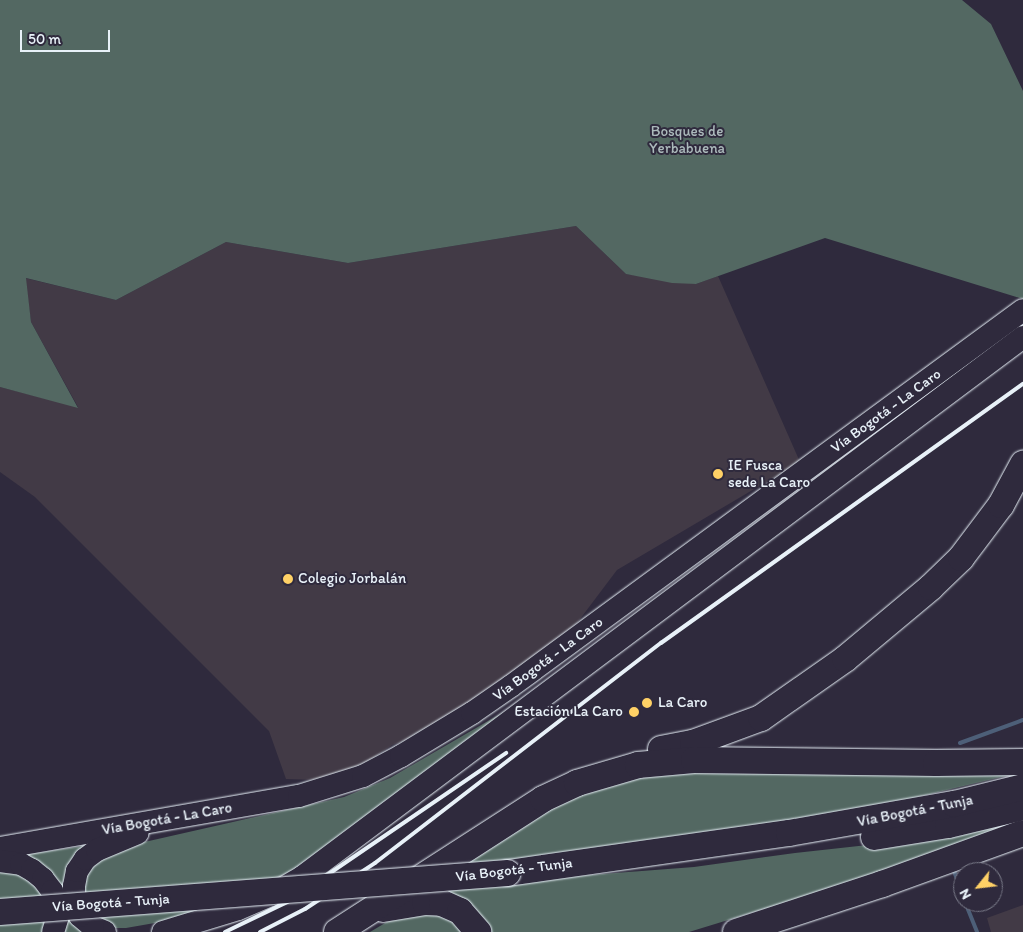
<!DOCTYPE html>
<html>
<head>
<meta charset="utf-8">
<style>
  body { margin:0 }
  #map { position:relative; width:1023px; height:932px; overflow:hidden; background:#2f2a3d; font-family:Itim,sans-serif }
  div>[style] { position:absolute }
  .built>* { inset:0; background:#423a46 }
  .green>* { inset:0; background:#536862 }
  .stream>* { height:4px; margin:-2px; padding:0 2px; transform-origin:2px; border-radius:2px; background:#4d5f78 }
  .roads { filter:drop-shadow(0 0 1px #e8f1f8) drop-shadow(0 0 1px #e8f1f8) }
  .major>* { height:22px; margin:-11px; padding:0 11px; transform-origin:11px; border-radius:11px; background:#2f2a3d }
  .highway>* { height:26px; margin:-13px; padding:0 13px; transform-origin:13px; border-radius:13px; background:#2f2a3d }
  .rail>* { height:4px; margin:-2px; padding:0 2px; transform-origin:2px; border-radius:2px; background:#e8f1f8 }
  .bridges { filter:drop-shadow(0 0 1px #e8f1f8) drop-shadow(0 0 1px #e8f1f8) }
  .highway-bridge>* { height:26px; margin:-13px; padding:0 13px; transform-origin:13px; border-radius:13px; background:#2f2a3d }
  .dots>* { width:14px; height:14px; translate:-50% -50%; box-sizing:border-box; border:2px solid #2f2a3d; border-radius:50% }
  span { translate:-50% -50%; white-space:nowrap; text-align:center; line-height:1.15; -webkit-text-stroke:4px #2f2a3d; paint-order:stroke }
  .park-label { font-size:15px; color:#acbabc }
  .street-label { font-size:15px; color:#e8f1f8 }
  .poi-label { font-size:15px; color:#e8f1f8 }
  .left { translate:0 -50%; text-align:left }
  .right { translate:-100% -50%; text-align:right }
  .north { position:absolute; left:953px; top:862px; width:50px; height:50px; box-sizing:border-box; background:#2f2a3d; border:1px solid #797a88; border-radius:50%; rotate:241deg; font-size:14px; font-weight:700; line-height:20px; text-align:center; color:#e8f1f8 }
  .north::after { content:''; display:block; margin:auto; width:18px; height:22px; background:#ffd166; clip-path:polygon(50% 0,100% 100%,50% 72%,0 100%) }
  .scale { position:absolute; left:20px; top:30px; width:90px; height:22px; box-sizing:border-box; border:2px solid #e8f1f8; border-top:0; padding-left:6px; font-size:15px; line-height:18px; white-space:nowrap; color:#e8f1f8; -webkit-text-stroke:4px #2f2a3d; paint-order:stroke }
</style>
</head>
<body>
<div id="map">
  <div class="built">
    <i style="clip-path:polygon(576px 226px,626px 274px,696px 284px,718px 276px,800px 462px,617px 570px,577px 623px,528px 662px,421px 735px,392px 745px,364px 764px,319px 780px,286px 779px,269px 731px,35px 497px,0 472px,0 387px,78px 407px,31px 322px,25px 278px,116px 300px,226px 242px,348px 263px)"></i>
    <i style="clip-path:polygon(1023px 905px,1023px 932px,991px 932px,987px 918px)"></i>
  </div>
  <div class="green">
    <i style="clip-path:polygon(0 0,962px 0,991px 24px,1023px 91px,1023px 299px,825px 238px,696px 284px,672px 283px,626px 274px,576px 226px,348px 263px,226px 242px,116px 300px,26px 278px,31px 322px,78px 408px,0 387px)"></i>
    <i style="clip-path:polygon(526px 699px,291px 875px,189px 917px,126px 928px,110px 928px,85px 911px,84px 872px,118px 848px,344px 797px,390px 778px)"></i>
    <i style="clip-path:polygon(658px 773px,1010px 775px,909px 799px,524px 880px,694px 867px,795px 853px,895px 842px,1023px 820px,843px 885px,689px 932px,488px 932px,444px 891px,465px 864px,541px 814px,590px 789px)"></i>
    <i style="clip-path:polygon(98px 844px,73px 862px,86px 932px,59px 932px,64px 915px,14px 856px)"></i>
    <i style="clip-path:polygon(0 868px,26px 872px,47px 898px,0 900px)"></i>
    <i style="clip-path:polygon(407px 910px,443px 911px,468px 932px,370px 932px)"></i>
    <i style="clip-path:polygon(48px 920px,44px 932px,0 932px,0 922px)"></i>
  </div>
  <div class="stream">
    <i style="left:960px;top:743px;width:67px;rotate:-20.1deg"></i>
    <i style="left:954px;top:871px;width:27px;rotate:70deg"></i>
    <i style="left:965px;top:902px;width:32px;rotate:68deg"></i>
  </div>
  <div class="roads">
    <div class="major">
      <i style="left:0;top:848px;width:303px;rotate:-9.9deg"></i>
      <i style="left:299px;top:796px;width:67px;rotate:-17.4deg"></i>
      <i style="left:363px;top:776px;width:43px;rotate:-27.8deg"></i>
      <i style="left:401px;top:756px;width:83px;rotate:-31.2deg"></i>
      <i style="left:472px;top:713px;width:47px;rotate:-34.7deg"></i>
      <i style="left:511px;top:686px;width:635px;rotate:-36.29deg"></i>
      <i style="left:0;top:861px;width:21px;rotate:8deg"></i>
      <i style="left:21px;top:864px;width:13px;rotate:29deg"></i>
      <i style="left:32px;top:870px;width:14px;rotate:39deg"></i>
      <i style="left:43px;top:879px;width:15px;rotate:53deg"></i>
      <i style="left:52px;top:891px;width:26px;rotate:77deg"></i>
      <i style="left:58px;top:916px;width:17px;rotate:107deg"></i>
      <i style="left:105px;top:932px;width:13px;rotate:-157deg"></i>
      <i style="left:93px;top:927px;width:17px;rotate:-140deg"></i>
      <i style="left:80px;top:916px;width:14px;rotate:-115deg"></i>
      <i style="left:74px;top:903px;width:17px;rotate:-90deg"></i>
      <i style="left:74px;top:886px;width:15px;rotate:-79deg"></i>
      <i style="left:77px;top:871px;width:14px;rotate:-56deg"></i>
      <i style="left:85px;top:859px;width:15px;rotate:-37deg"></i>
      <i style="left:97px;top:850px;width:44px;rotate:-22.5deg"></i>
      <i style="left:163px;top:932px;width:78px;rotate:-17deg"></i>
      <i style="left:238px;top:909px;width:36px;rotate:-23deg"></i>
      <i style="left:271px;top:895px;width:36px;rotate:-30deg"></i>
      <i style="left:302px;top:877px;width:901px;rotate:-36.83deg"></i>
    </div>
    <div class="highway">
      <i style="left:661px;top:749px;width:33px;rotate:-11deg"></i>
      <i style="left:693px;top:743px;width:72px;rotate:-20.2deg"></i>
      <i style="left:761px;top:718px;width:103px;rotate:-35.1deg"></i>
      <i style="left:845px;top:659px;width:112px;rotate:-39.9deg"></i>
      <i style="left:931px;top:587px;width:42px;rotate:-44deg"></i>
      <i style="left:961px;top:558px;width:66px;rotate:-53deg"></i>
      <i style="left:1001px;top:505px;width:47px;rotate:-61.8deg"></i>
      <i style="left:874px;top:837px;width:75px;rotate:-9.2deg"></i>
      <i style="left:948px;top:825px;width:77px;rotate:-13.5deg"></i>
      <i style="left:508px;top:873px;width:284px;rotate:-8.1deg"></i>
      <i style="left:789px;top:833px;width:168px;rotate:-10deg"></i>
      <i style="left:954px;top:804px;width:71px;rotate:-13.8deg"></i>
      <i style="left:383px;top:909px;width:43px;rotate:-9.5deg"></i>
      <i style="left:425px;top:902px;width:17px;rotate:3deg"></i>
      <i style="left:442px;top:903px;width:20px;rotate:24deg"></i>
      <i style="left:460px;top:911px;width:28px;rotate:49deg"></i>
      <i style="left:337px;top:932px;width:245px;rotate:-32.8deg"></i>
      <i style="left:543px;top:799px;width:38px;rotate:-25deg"></i>
      <i style="left:577px;top:783px;width:64px;rotate:-16.4deg"></i>
      <i style="left:638px;top:765px;width:56px;rotate:-5.1deg"></i>
      <i style="left:694px;top:760px;width:242px;rotate:0.7deg"></i>
      <i style="left:936px;top:763px;width:87px;rotate:-0.7deg"></i>
      <i style="left:736px;top:932px;width:154px;rotate:-18.2deg"></i>
      <i style="left:882px;top:884px;width:150px;rotate:-19.9deg"></i>
    </div>
  </div>
  <div class="rail">
    <i style="left:225px;top:932px;width:71px;rotate:-25.8deg"></i>
    <i style="left:289px;top:901px;width:263px;rotate:-34.3deg"></i>
    <i style="left:260px;top:932px;width:51px;rotate:-27.1deg"></i>
    <i style="left:305px;top:909px;width:84px;rotate:-33.3deg"></i>
    <i style="left:375px;top:863px;width:361px;rotate:-37.6deg"></i>
    <i style="left:661px;top:643px;width:445px;rotate:-35.6deg"></i>
  </div>
  <div class="bridges">
    <div class="highway-bridge">
      <i style="left:0;top:912px;width:509px;rotate:-4.39deg"></i>
    </div>
  </div>
  <div class="dots">
    <i style="left:718px;top:474px;background:#ffd166"></i>
    <i style="left:288px;top:579px;background:#ffd166"></i>
    <i style="left:647px;top:703px;background:#ffd166"></i>
    <i style="left:634px;top:712px;background:#ffd166"></i>
  </div>
  <div class="park-label">
    <span style="left:687px;top:140px">Bosques de<br>Yerbabuena</span>
  </div>
  <div class="street-label">
    <span style="left:886px;top:411px;rotate:-36deg">Vía Bogotá - La Caro</span>
    <span style="left:548px;top:659px;rotate:-36deg">Vía Bogotá - La Caro</span>
    <span style="left:915px;top:811px;rotate:-11deg">Vía Bogotá - Tunja</span>
    <span style="left:167px;top:819px;rotate:-10deg">Vía Bogotá - La Caro</span>
    <span style="left:514px;top:870px;rotate:-7deg">Vía Bogotá - Tunja</span>
    <span style="left:111px;top:903px;rotate:-4deg">Vía Bogotá - Tunja</span>
  </div>
  <div class="poi-label">
    <span class="left" style="left:728px;top:474px">IE Fusca<br>sede La Caro</span>
    <span class="left" style="left:298px;top:579px">Colegio Jorbalán</span>
    <span class="left" style="left:658px;top:703px">La Caro</span>
    <span class="right" style="left:623px;top:712px">Estación La Caro</span>
  </div>
  <div class="north">N</div>
  <div class="scale">50 m</div>
</div>
</body>
</html>
